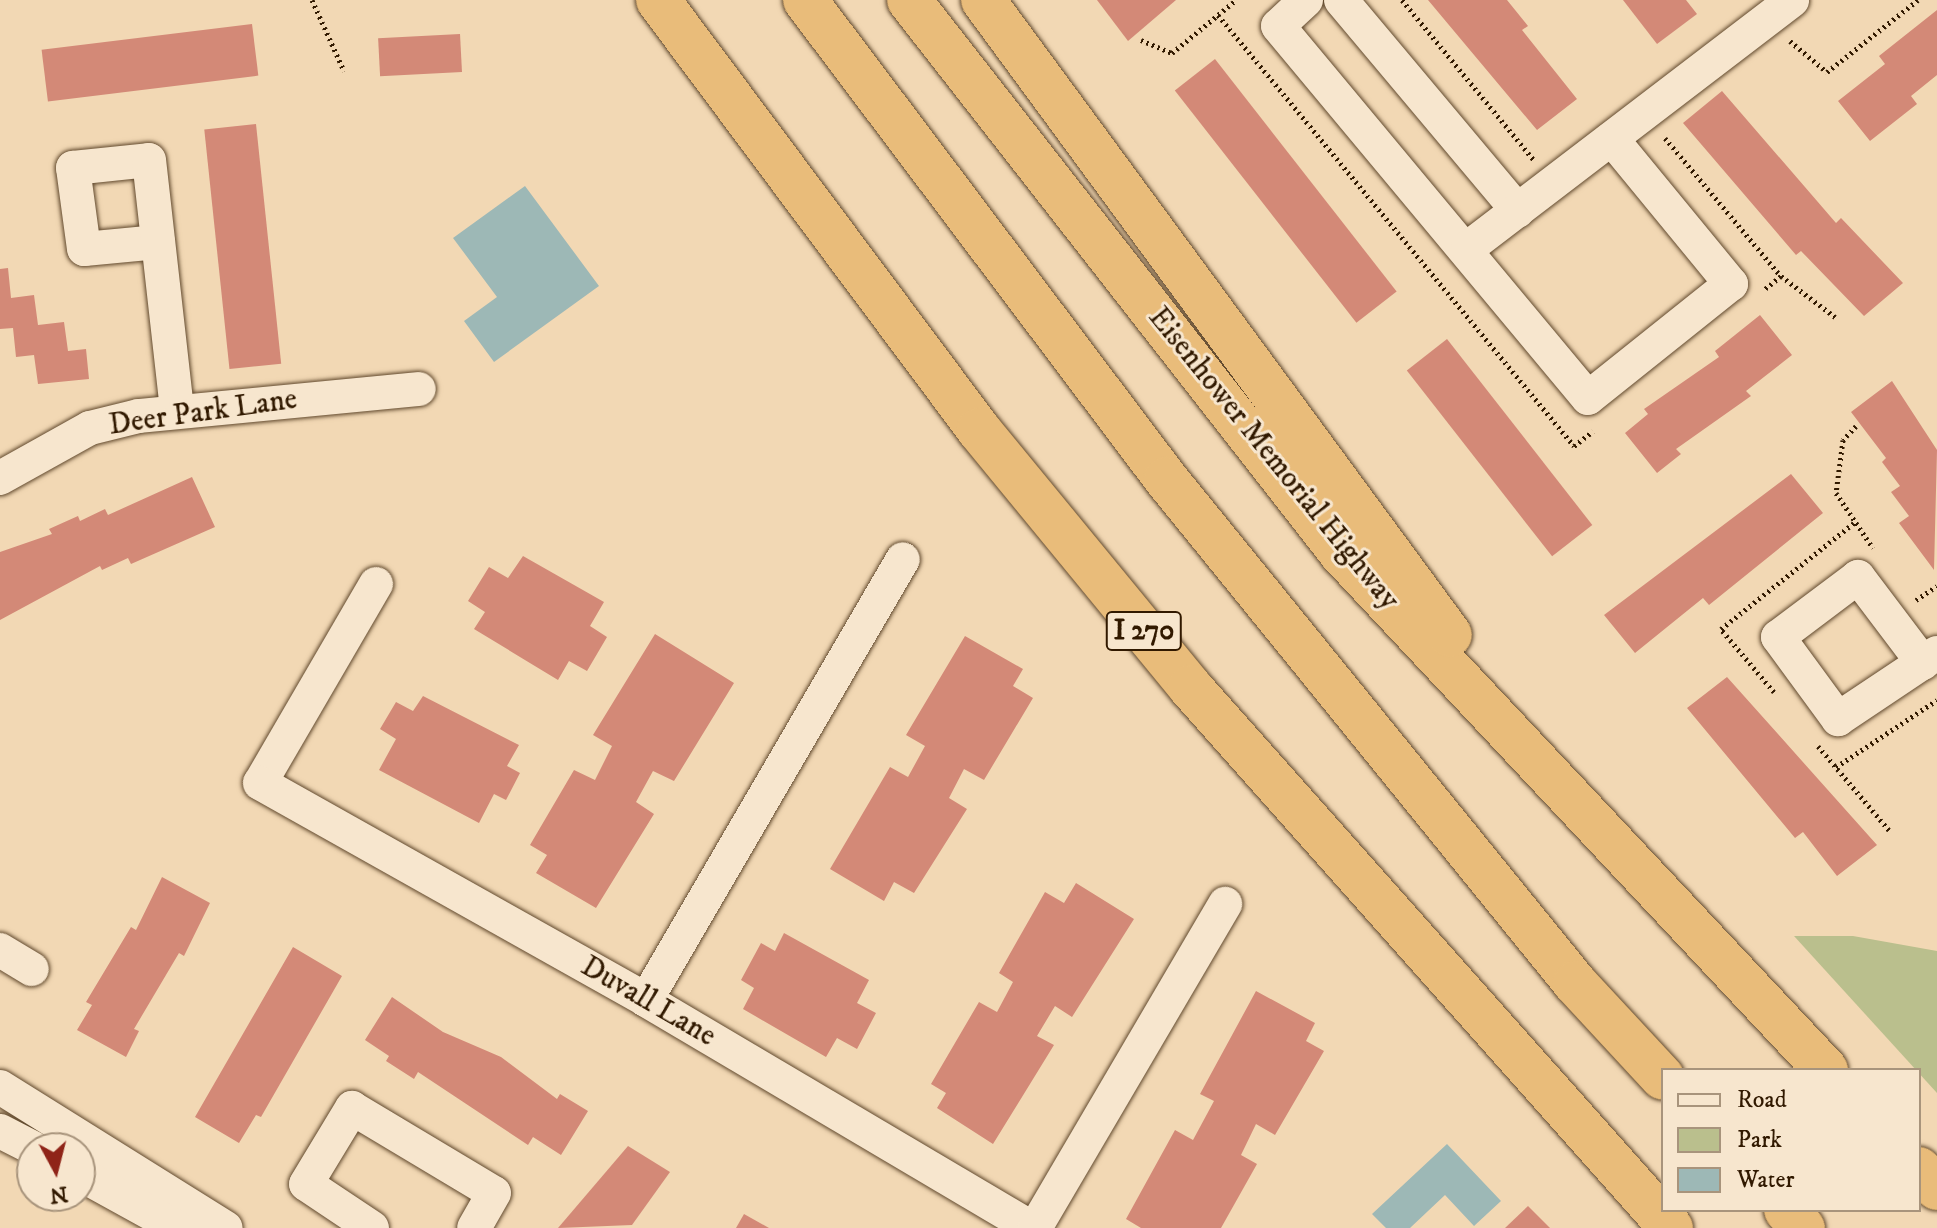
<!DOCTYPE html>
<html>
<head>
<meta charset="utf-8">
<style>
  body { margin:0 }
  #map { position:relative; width:1937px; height:1228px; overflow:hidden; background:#f2d8b4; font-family:"IM FELL DW Pica",serif }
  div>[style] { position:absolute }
  .green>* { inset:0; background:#babf8d }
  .water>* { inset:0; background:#9db8b6 }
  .building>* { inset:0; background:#d38977; transform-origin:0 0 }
  .path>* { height:5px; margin-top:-2.5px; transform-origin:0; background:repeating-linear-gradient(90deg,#311900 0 2px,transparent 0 6px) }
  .roads { filter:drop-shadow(0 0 2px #61492d) drop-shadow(0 0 2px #61492d) }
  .minor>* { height:34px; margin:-17px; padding:0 17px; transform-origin:17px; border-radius:17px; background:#f7e6ce }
  .highway>* { height:44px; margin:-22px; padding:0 22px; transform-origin:22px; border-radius:22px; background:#e9bc7a }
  span { translate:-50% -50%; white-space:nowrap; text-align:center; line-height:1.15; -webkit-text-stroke:6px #f7e6ce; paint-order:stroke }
  .shield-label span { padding:2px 6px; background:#f7e6ce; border:2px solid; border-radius:6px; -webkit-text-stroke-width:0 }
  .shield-label { font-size:28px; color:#311900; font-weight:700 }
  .street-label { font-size:30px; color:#311900 }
  .legend { position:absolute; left:1661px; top:1068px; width:260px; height:144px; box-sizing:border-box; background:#f7e6ce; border:2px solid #a8947c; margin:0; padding:10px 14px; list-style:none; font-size:24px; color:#311900 }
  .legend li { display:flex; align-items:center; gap:16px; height:40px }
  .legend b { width:40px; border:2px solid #a8947c }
  .north { position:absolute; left:16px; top:1132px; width:80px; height:80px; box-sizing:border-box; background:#f7e6ce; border:2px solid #a8947c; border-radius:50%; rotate:173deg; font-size:22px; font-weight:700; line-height:32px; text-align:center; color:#311900 }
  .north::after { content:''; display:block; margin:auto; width:28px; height:36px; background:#8f2418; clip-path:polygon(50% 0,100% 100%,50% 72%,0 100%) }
</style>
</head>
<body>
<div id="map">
  <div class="green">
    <i style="clip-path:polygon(1794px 936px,1853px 936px,1937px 951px,1937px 1093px)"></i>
  </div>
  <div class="water">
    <i style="clip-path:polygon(525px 186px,599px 286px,494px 362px,464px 321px,497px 297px,453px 238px)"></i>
    <i style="clip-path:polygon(1447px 1144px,1501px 1201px,1474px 1226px,1445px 1195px,1410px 1228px,1386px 1228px,1372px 1214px)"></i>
  </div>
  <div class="building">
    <i style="clip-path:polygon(1097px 0,1176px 0,1128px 41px)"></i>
    <i style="clip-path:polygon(1428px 0,1507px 0,1528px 26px,1522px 30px,1577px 99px,1537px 130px)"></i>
    <i style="clip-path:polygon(1623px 0,1686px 0,1697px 14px,1657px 44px)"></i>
    <i style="clip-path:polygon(1937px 10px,1937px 75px,1911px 96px,1917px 104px,1870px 141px,1838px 101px,1885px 64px,1879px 56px)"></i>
    <i style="left:252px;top:24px;width:52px;height:212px;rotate:83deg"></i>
    <i style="left:460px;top:34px;width:38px;height:82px;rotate:87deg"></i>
    <i style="left:1215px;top:59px;width:295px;height:51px;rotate:52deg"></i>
    <i style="clip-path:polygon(1722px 91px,1836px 223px,1841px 218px,1903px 283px,1864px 316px,1801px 251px,1796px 255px,1683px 123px)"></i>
    <i style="left:256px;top:124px;width:241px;height:52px;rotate:84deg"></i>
    <i style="clip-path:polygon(8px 268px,11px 298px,34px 295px,38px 325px,64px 322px,68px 351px,86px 349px,89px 379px,38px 384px,34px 355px,16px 357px,13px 328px,0 329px,0 269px)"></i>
    <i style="clip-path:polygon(1760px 315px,1792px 355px,1746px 391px,1751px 396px,1676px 449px,1681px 454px,1657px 473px,1625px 433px,1648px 414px,1644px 409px,1719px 357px,1715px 351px)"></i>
    <i style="left:1447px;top:339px;width:236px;height:51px;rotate:52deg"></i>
    <i style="clip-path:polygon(1892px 381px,1937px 450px,1934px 570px,1899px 523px,1909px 516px,1891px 492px,1900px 486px,1882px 462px,1886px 458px,1851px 412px)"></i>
    <i style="clip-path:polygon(1791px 474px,1823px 513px,1709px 605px,1703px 598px,1635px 653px,1604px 615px)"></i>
    <i style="clip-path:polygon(192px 477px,215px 527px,131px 564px,128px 558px,102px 570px,100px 566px,0 620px,0 552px,52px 534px,49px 529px,78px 516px,80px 521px,105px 509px,108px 515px)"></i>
    <i style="clip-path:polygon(523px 556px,604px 602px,590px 626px,607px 637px,587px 671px,569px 661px,558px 680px,474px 629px,485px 612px,468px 601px,489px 567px,508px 578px)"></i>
    <i style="clip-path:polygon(655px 634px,734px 683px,674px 781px,653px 771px,636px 802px,654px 814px,596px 908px,536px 873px,547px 855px,530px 845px,574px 770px,595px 780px,612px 746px,593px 735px)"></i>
    <i style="clip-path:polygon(965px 636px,1023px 669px,1013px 686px,1033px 698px,984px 780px,964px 769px,949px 798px,967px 809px,914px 893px,894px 882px,884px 901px,830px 869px,890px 767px,908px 777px,925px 746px,906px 735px)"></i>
    <i style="clip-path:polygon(1727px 677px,1877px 845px,1837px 876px,1803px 832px,1795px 838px,1687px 708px)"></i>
    <i style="clip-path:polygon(423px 696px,519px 745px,507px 766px,520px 773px,506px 800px,494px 794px,479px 823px,379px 770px,396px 739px,380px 729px,396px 702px,413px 711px)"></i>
    <i style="clip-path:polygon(162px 877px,210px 903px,184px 956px,179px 953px,134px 1029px,139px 1031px,126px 1057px,77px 1030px,92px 1005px,86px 1002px,131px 927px,136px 930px)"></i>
    <i style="clip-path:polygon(1076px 883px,1134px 919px,1072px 1017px,1055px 1006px,1037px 1036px,1054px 1045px,993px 1144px,937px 1108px,946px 1093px,931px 1084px,979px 1002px,997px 1012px,1013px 982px,999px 973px,1045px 892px,1064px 903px)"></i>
    <i style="clip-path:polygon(784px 933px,869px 980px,857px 1003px,876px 1013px,857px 1049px,837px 1038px,826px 1057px,743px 1009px,754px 988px,741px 980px,761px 943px,775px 951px)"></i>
    <i style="clip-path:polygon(293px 947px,342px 976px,261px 1117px,256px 1115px,239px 1143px,195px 1117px)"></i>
    <i style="clip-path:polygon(1256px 991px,1315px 1023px,1306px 1041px,1324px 1051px,1275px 1135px,1256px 1124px,1241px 1155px,1257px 1164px,1221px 1228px,1141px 1228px,1126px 1219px,1175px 1130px,1193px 1140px,1214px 1101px,1200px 1094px)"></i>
    <i style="clip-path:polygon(392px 997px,443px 1032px,501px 1057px,557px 1099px,560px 1094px,588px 1111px,561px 1155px,533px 1137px,528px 1145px,418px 1072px,414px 1079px,386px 1061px,389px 1056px,365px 1040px)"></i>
    <i style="clip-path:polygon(628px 1146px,670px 1172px,632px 1225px,558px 1228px)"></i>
    <i style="clip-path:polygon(1528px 1206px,1550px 1228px,1505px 1228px)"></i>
    <i style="clip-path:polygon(744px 1214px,769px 1228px,736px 1228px)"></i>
  </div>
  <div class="path">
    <i style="left:312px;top:0;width:78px;rotate:65.7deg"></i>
    <i style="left:1402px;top:0;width:207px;rotate:50.5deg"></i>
    <i style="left:1218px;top:15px;width:559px;rotate:50.44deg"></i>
    <i style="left:1574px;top:446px;width:24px;rotate:-38deg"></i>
    <i style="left:1141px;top:40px;width:34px;rotate:23deg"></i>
    <i style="left:1172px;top:53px;width:83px;rotate:-39.6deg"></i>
    <i style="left:1790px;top:41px;width:48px;rotate:40deg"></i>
    <i style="left:1827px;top:72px;width:116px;rotate:-38.4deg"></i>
    <i style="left:1665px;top:138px;width:180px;rotate:50deg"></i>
    <i style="left:1781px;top:276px;width:22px;rotate:141deg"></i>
    <i style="left:1781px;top:276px;width:68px;rotate:37.2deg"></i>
    <i style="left:1856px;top:426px;width:19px;rotate:133deg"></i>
    <i style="left:1843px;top:440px;width:53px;rotate:97.5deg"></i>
    <i style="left:1836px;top:493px;width:66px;rotate:56.1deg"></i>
    <i style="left:1916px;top:600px;width:25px;rotate:-34deg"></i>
    <i style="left:1774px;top:692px;width:82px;rotate:-130.1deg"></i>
    <i style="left:1721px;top:629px;width:170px;rotate:-38.6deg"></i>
    <i style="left:1818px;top:746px;width:110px;rotate:49.8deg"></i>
    <i style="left:1836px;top:767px;width:121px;rotate:-33.6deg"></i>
  </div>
  <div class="roads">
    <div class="minor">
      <i style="left:1306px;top:0;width:38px;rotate:137deg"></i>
      <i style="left:1278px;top:26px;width:484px;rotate:50.2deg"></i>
      <i style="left:1588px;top:398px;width:183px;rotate:-38.6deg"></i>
      <i style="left:1731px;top:284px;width:188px;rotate:-129.4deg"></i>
      <i style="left:1341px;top:0;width:275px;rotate:50deg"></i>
      <i style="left:158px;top:242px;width:74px;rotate:174.6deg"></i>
      <i style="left:84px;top:249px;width:82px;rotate:-97.7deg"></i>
      <i style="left:73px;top:168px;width:76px;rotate:-6deg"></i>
      <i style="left:149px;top:160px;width:253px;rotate:83.6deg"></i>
      <i style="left:1468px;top:248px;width:408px;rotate:-37.4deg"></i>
      <i style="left:0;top:478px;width:103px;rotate:-29.1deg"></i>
      <i style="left:90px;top:428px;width:50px;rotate:-13.8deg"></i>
      <i style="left:139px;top:416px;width:281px;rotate:-5.5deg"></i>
      <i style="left:376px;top:584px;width:230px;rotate:120.2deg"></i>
      <i style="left:260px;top:783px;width:443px;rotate:29.3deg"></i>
      <i style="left:646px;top:1000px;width:447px;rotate:30.6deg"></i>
      <i style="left:1923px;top:663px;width:108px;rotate:-127.1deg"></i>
      <i style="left:1858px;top:577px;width:100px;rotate:143.1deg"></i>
      <i style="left:1778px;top:637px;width:102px;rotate:53.8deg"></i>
      <i style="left:1838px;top:719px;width:119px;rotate:-33.7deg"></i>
      <i style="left:0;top:950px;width:37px;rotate:31deg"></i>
      <i style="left:646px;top:1000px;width:510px;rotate:-59.77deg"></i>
      <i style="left:0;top:1087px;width:266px;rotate:32deg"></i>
      <i style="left:0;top:1131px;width:37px;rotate:27deg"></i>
      <i style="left:80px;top:1174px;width:112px;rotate:28.9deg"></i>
      <i style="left:372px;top:1228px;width:79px;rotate:-146.3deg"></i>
      <i style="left:306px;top:1184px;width:89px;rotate:-58.8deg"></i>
      <i style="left:352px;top:1108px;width:165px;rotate:30.9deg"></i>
      <i style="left:494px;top:1193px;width:40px;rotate:119.7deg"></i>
      <i style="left:1035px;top:1228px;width:376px;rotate:-59.6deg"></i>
    </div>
    <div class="highway">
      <i style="left:658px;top:0;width:537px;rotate:53.26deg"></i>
      <i style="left:979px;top:430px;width:333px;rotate:50.6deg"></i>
      <i style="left:1190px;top:687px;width:724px;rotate:48.36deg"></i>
      <i style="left:805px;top:0;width:600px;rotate:53deg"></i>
      <i style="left:1166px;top:479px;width:649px;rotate:50.94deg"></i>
      <i style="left:1575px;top:983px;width:129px;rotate:47.2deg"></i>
      <i style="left:909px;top:0;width:702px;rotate:52deg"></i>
      <i style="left:1341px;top:553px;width:709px;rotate:46.83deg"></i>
      <i style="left:983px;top:0;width:788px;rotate:53.67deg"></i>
      <i style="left:1919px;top:1169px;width:26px;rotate:47deg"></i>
      <i style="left:1786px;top:1210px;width:25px;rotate:47deg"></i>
    </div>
  </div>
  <div class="shield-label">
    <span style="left:1144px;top:631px">I 270</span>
  </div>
  <div class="street-label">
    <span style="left:203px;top:413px;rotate:-8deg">Deer Park Lane</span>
    <span style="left:1273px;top:459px;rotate:51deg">Eisenhower Memorial Highway</span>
    <span style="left:648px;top:1002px;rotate:30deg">Duvall Lane</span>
  </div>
  <ul class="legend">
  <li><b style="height:10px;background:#f7e6ce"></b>Road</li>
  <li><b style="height:22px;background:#babf8d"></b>Park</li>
  <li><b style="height:22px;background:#9db8b6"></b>Water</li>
  </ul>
  <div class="north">N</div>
</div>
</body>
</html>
